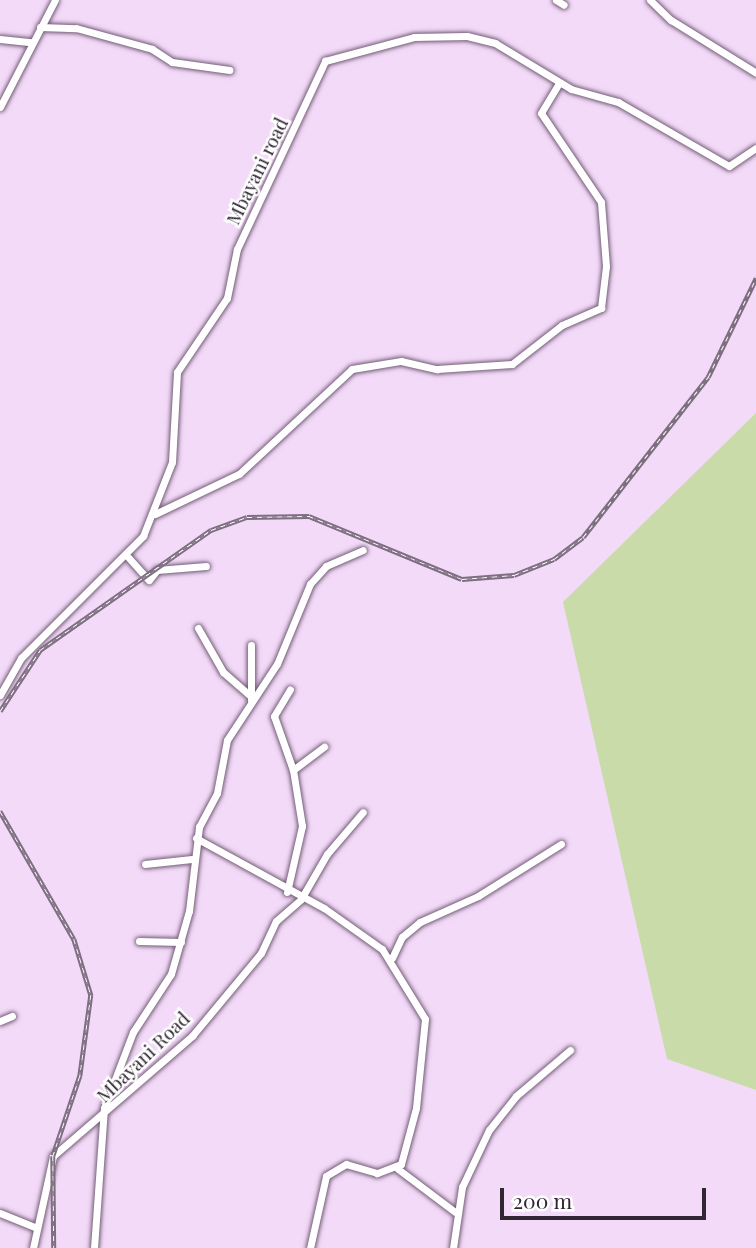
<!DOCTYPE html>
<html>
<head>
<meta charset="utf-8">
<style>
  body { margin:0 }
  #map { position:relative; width:756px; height:1248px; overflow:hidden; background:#f3daf8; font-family:"Playfair Display",serif }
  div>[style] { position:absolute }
  .green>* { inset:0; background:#c8dba9 }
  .roads { filter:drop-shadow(0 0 2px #735d77) drop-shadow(0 0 2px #735d77) }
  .minor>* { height:7px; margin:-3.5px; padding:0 3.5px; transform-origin:3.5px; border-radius:3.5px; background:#fff }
  .rail>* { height:4.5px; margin-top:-2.25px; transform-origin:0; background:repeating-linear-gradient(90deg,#fff 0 5px,#7d6e80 0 10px); box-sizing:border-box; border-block:2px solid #7d6e80 }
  span { translate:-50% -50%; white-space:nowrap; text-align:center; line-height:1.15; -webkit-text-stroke:5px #fff; paint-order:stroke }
  .street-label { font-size:19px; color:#302732 }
  .scale { position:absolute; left:500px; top:1188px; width:206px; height:32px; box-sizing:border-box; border:4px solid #302732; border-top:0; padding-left:9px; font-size:21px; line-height:24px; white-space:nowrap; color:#302732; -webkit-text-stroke:5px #fff; paint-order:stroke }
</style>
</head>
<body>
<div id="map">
  <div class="green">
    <i style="clip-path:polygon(756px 413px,756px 1090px,667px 1059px,563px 602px)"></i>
  </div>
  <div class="roads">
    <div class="minor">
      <i style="left:556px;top:0;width:9px;rotate:32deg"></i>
      <i style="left:650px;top:0;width:29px;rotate:44deg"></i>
      <i style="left:671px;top:20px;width:100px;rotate:31.9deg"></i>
      <i style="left:40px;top:27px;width:36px;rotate:2deg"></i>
      <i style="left:76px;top:28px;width:79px;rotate:15.4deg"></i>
      <i style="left:152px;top:49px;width:24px;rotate:33deg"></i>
      <i style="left:172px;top:62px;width:58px;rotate:8deg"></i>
      <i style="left:0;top:39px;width:31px;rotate:6deg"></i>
      <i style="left:0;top:107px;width:120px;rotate:-62.8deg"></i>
      <i style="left:155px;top:514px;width:93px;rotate:-25.5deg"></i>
      <i style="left:239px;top:474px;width:154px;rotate:-42.9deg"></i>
      <i style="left:352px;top:369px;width:50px;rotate:-9.3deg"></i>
      <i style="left:401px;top:361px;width:37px;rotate:13deg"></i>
      <i style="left:437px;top:369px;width:75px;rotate:-3.8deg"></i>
      <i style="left:512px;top:364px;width:63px;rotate:-38deg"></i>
      <i style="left:562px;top:325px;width:43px;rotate:-23.6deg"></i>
      <i style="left:601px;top:308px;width:42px;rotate:-83.2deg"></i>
      <i style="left:606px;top:266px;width:64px;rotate:-94.5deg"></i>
      <i style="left:601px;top:202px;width:107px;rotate:-124deg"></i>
      <i style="left:541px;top:113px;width:35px;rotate:-59deg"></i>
      <i style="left:128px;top:557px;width:31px;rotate:48deg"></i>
      <i style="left:149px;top:580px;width:13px;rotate:-51deg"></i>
      <i style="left:157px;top:570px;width:49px;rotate:-4.7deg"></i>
      <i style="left:198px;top:628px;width:51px;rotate:60.4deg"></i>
      <i style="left:223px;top:672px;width:37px;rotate:41deg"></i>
      <i style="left:0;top:695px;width:43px;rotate:-60.4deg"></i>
      <i style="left:21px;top:658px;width:173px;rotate:-45deg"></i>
      <i style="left:143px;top:536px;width:79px;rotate:-68.6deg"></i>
      <i style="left:172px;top:462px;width:90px;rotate:-86.8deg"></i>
      <i style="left:177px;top:372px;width:89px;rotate:-56deg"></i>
      <i style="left:227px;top:298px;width:50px;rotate:-78.5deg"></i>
      <i style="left:237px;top:249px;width:208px;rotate:-64.9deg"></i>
      <i style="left:325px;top:61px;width:92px;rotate:-15.1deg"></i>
      <i style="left:414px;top:37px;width:53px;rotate:-1.1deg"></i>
      <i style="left:467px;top:36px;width:29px;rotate:14deg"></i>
      <i style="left:495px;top:43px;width:89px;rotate:31.2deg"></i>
      <i style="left:571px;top:89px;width:49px;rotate:15.5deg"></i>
      <i style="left:618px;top:102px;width:128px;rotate:30deg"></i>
      <i style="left:729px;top:166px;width:32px;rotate:-34deg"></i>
      <i style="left:251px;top:700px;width:55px;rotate:-90deg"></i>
      <i style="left:293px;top:770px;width:39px;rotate:-37deg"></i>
      <i style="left:196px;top:838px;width:146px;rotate:28.7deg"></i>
      <i style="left:324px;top:908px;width:71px;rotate:35.3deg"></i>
      <i style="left:382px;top:949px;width:82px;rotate:58.4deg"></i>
      <i style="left:425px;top:1019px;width:89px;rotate:95.8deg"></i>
      <i style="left:416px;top:1108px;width:58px;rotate:105deg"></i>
      <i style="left:401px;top:1164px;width:26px;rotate:159deg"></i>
      <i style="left:377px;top:1173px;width:32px;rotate:-164deg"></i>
      <i style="left:346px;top:1164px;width:23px;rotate:149deg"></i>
      <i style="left:326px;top:1176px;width:74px;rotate:102.5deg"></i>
      <i style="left:145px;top:864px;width:47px;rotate:-6.1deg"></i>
      <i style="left:287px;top:892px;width:68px;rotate:-77.2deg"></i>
      <i style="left:302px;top:826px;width:57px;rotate:-99.1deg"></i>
      <i style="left:293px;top:770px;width:57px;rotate:-109.4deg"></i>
      <i style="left:274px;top:716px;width:31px;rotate:-59deg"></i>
      <i style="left:139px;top:941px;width:42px;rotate:1.4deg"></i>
      <i style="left:392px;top:958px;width:23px;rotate:-65deg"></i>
      <i style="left:402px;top:937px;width:23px;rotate:-40deg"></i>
      <i style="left:420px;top:922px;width:64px;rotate:-24.1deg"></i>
      <i style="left:478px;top:896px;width:98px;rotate:-32.1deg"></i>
      <i style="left:0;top:1021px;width:13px;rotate:-23deg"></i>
      <i style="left:398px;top:1169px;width:71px;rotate:37deg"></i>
      <i style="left:0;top:1213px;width:40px;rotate:22deg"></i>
      <i style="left:33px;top:1248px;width:94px;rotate:-77.7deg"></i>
      <i style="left:53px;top:1156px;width:184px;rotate:-40.8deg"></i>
      <i style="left:192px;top:1036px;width:108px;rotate:-50.3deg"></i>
      <i style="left:261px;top:953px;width:35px;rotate:-65deg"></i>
      <i style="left:276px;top:921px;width:33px;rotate:-41deg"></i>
      <i style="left:301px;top:899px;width:52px;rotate:-60deg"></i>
      <i style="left:327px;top:854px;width:55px;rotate:-49.4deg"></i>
      <i style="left:94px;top:1248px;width:140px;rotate:-85.9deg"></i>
      <i style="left:104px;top:1108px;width:81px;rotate:-69.1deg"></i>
      <i style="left:133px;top:1032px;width:69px;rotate:-56.8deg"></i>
      <i style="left:171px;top:974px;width:66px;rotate:-74.1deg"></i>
      <i style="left:189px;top:911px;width:85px;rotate:-83.2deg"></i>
      <i style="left:199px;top:827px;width:38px;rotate:-62deg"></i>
      <i style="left:217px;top:793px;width:54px;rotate:-79.3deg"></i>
      <i style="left:227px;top:740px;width:91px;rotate:-56.7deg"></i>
      <i style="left:277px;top:664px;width:87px;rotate:-67.6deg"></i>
      <i style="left:310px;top:584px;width:24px;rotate:-48deg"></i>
      <i style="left:326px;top:566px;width:40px;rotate:-23.4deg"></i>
      <i style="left:453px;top:1248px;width:62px;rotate:-81.6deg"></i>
      <i style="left:462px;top:1187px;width:63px;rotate:-64.7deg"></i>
      <i style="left:489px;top:1130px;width:43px;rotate:-51.5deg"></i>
      <i style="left:516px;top:1096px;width:71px;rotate:-40.4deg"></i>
    </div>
  </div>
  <div class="rail">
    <i style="left:0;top:711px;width:73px;rotate:-56.7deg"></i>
    <i style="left:40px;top:650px;width:209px;rotate:-35.1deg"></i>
    <i style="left:211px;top:530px;width:38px;rotate:-20deg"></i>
    <i style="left:247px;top:517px;width:62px;rotate:-0.9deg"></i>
    <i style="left:309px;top:516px;width:165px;rotate:22.4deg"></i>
    <i style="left:462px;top:579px;width:52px;rotate:-4.4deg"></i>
    <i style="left:514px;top:575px;width:43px;rotate:-21.8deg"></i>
    <i style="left:554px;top:559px;width:36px;rotate:-37deg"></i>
    <i style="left:583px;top:537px;width:203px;rotate:-52deg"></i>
    <i style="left:708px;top:377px;width:110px;rotate:-64.1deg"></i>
    <i style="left:0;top:811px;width:148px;rotate:60deg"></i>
    <i style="left:74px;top:939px;width:59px;rotate:73.1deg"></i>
    <i style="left:91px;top:995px;width:82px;rotate:97.7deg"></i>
    <i style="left:80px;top:1076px;width:84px;rotate:108.6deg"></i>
    <i style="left:53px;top:1156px;width:92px;rotate:89.4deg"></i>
  </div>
  <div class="street-label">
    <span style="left:257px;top:171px;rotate:-64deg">Mbayani road</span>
    <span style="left:143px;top:1057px;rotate:-44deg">Mbayani Road</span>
  </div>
  <div class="scale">200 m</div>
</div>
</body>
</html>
